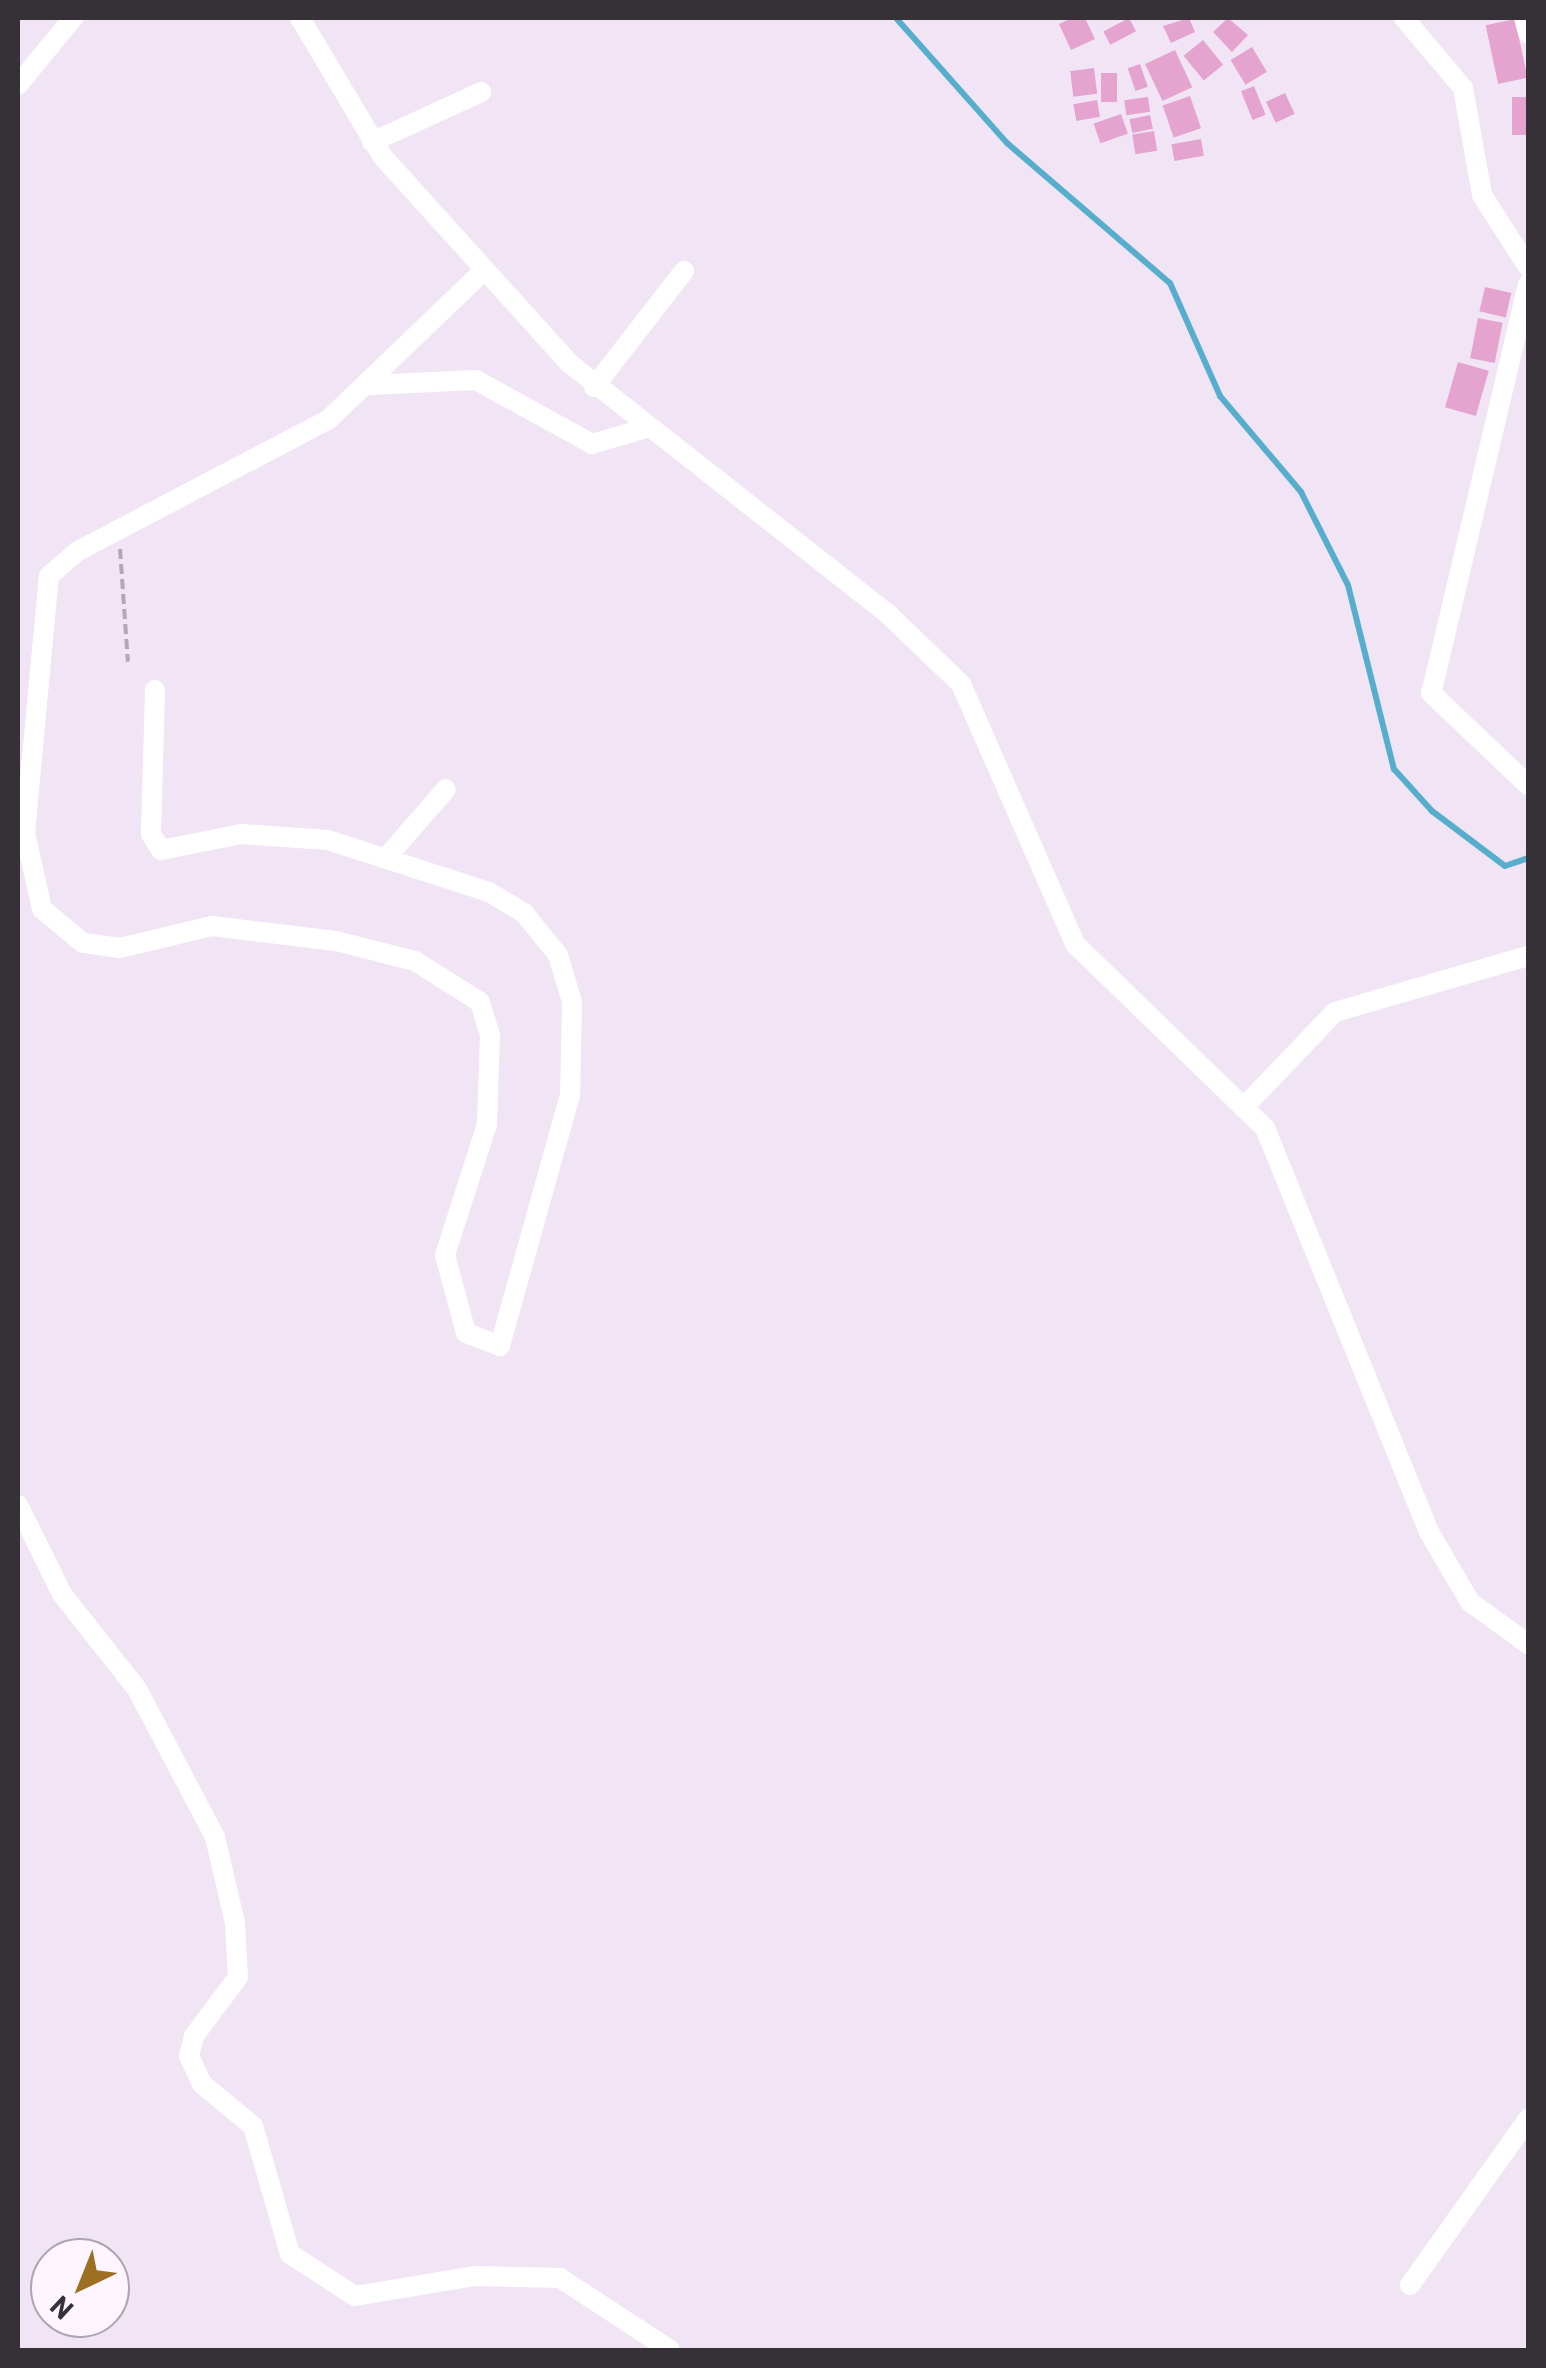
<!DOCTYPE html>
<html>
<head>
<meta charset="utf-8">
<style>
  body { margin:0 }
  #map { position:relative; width:1546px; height:2368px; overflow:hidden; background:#f1e5f5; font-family:Barlow,sans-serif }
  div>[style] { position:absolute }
  .stream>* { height:6px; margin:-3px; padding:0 3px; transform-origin:3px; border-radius:3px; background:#56aecc }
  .building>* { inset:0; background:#e5a3cf; transform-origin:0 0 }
  .path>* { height:4px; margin-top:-2px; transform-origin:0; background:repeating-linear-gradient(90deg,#b1a8b4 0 10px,transparent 0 15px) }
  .minor>* { height:20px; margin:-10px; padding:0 10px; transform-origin:10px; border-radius:10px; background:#fff }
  span { translate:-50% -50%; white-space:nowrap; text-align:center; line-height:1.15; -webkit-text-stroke:10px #fcf4fe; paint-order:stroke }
  .frame { position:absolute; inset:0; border:20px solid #363137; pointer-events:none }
  .north { position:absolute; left:30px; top:2238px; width:100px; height:100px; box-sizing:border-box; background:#fcf4fe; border:2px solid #ada6ae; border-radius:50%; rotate:223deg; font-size:28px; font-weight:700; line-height:40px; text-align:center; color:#363137 }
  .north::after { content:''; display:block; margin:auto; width:35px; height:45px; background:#9d7021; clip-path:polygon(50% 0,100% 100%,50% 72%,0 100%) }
</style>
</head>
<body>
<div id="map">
  <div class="stream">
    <i style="left:896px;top:18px;width:167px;rotate:48.4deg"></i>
    <i style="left:1007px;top:143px;width:215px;rotate:40.7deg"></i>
    <i style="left:1170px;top:283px;width:124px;rotate:66.1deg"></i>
    <i style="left:1220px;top:396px;width:126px;rotate:49.8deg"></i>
    <i style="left:1301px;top:492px;width:104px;rotate:63.2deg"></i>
    <i style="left:1348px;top:585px;width:190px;rotate:76deg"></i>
    <i style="left:1394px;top:769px;width:57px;rotate:47.9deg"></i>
    <i style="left:1432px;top:811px;width:91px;rotate:37deg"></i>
    <i style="left:1505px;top:866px;width:24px;rotate:-19deg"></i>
  </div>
  <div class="building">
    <i style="clip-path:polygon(1072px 18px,1085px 18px,1095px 39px,1071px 50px,1059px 24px)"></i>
    <i style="left:1129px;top:18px;width:15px;height:29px;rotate:62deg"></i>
    <i style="clip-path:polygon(1189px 18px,1195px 32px,1171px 43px,1163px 26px)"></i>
    <i style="clip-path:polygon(1228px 18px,1248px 35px,1232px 52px,1213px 32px)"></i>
    <i style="left:1515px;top:19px;width:60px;height:30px;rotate:78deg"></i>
    <i style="left:1203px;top:40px;width:32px;height:25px;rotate:51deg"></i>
    <i style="left:1252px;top:47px;width:29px;height:25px;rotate:59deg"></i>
    <i style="left:1175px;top:50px;width:41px;height:33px;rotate:65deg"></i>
    <i style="left:1140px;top:64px;width:24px;height:13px;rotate:71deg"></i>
    <i style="left:1094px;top:68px;width:26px;height:24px;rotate:83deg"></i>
    <i style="left:1101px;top:73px;width:16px;height:29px"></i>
    <i style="left:1254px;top:86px;width:31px;height:14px;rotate:68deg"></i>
    <i style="left:1285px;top:93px;width:23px;height:21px;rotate:65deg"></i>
    <i style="left:1190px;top:96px;width:34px;height:29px;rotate:71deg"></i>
    <i style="left:1148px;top:97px;width:15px;height:24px;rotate:82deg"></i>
    <i style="left:1528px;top:97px;width:38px;height:16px;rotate:90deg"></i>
    <i style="left:1097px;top:100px;width:17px;height:24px;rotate:80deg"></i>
    <i style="left:1121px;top:114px;width:21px;height:29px;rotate:71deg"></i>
    <i style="left:1150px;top:115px;width:14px;height:21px;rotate:78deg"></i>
    <i style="left:1154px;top:131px;width:20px;height:22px;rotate:81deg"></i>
    <i style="left:1201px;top:139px;width:17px;height:30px;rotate:80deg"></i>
    <i style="left:1485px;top:287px;width:27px;height:25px;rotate:13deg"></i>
    <i style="left:1478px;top:318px;width:25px;height:41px;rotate:11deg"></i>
    <i style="left:1458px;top:362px;width:32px;height:47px;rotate:16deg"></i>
  </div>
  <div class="path">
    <i style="left:120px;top:549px;width:113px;rotate:86deg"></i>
  </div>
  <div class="minor">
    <i style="left:300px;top:18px;width:162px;rotate:59.2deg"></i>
    <i style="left:383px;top:157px;width:278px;rotate:47.9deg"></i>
    <i style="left:569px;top:363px;width:409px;rotate:38.2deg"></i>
    <i style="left:890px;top:616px;width:98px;rotate:43.8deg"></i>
    <i style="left:961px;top:684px;width:284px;rotate:66.3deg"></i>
    <i style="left:1075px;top:944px;width:264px;rotate:44.1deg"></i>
    <i style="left:1265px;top:1128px;width:436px;rotate:67.9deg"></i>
    <i style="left:1429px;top:1532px;width:81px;rotate:59.6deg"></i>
    <i style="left:1470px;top:1602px;width:72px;rotate:35.9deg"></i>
    <i style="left:1404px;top:18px;width:92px;rotate:49.9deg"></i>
    <i style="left:1463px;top:88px;width:109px;rotate:79.9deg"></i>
    <i style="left:1482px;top:195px;width:85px;rotate:57.4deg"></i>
    <i style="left:1524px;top:18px;width:16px;rotate:75deg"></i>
    <i style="left:18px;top:85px;width:87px;rotate:-50.6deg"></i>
    <i style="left:372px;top:142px;width:120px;rotate:-24.6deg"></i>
    <i style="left:1528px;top:284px;width:420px;rotate:103.3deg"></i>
    <i style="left:1431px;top:693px;width:134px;rotate:43.5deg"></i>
    <i style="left:368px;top:385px;width:108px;rotate:-2.7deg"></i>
    <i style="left:476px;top:380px;width:132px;rotate:28.9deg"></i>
    <i style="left:592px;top:444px;width:56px;rotate:-16.5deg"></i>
    <i style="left:594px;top:387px;width:147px;rotate:-52.2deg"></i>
    <i style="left:155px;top:690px;width:144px;rotate:91.6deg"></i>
    <i style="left:151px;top:834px;width:19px;rotate:58deg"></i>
    <i style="left:161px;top:850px;width:82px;rotate:-11.3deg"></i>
    <i style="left:241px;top:834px;width:87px;rotate:3.9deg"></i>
    <i style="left:328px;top:840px;width:169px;rotate:17.9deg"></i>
    <i style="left:489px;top:892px;width:41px;rotate:31deg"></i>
    <i style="left:524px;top:913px;width:54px;rotate:51deg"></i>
    <i style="left:558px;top:955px;width:49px;rotate:73.4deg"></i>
    <i style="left:572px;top:1002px;width:93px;rotate:91.2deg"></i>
    <i style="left:570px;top:1095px;width:261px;rotate:105.6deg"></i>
    <i style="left:500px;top:1346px;width:36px;rotate:-159deg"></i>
    <i style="left:466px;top:1333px;width:81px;rotate:-105.1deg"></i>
    <i style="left:445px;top:1255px;width:138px;rotate:-72.2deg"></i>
    <i style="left:487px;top:1124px;width:89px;rotate:-88.1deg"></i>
    <i style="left:490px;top:1035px;width:34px;rotate:-107deg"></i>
    <i style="left:480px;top:1002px;width:77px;rotate:-147.8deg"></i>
    <i style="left:415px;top:961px;width:81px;rotate:-165.8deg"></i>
    <i style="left:336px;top:941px;width:125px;rotate:-173.1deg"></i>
    <i style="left:212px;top:926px;width:95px;rotate:166.6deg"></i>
    <i style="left:120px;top:948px;width:37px;rotate:-172deg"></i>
    <i style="left:83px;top:943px;width:53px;rotate:-140.3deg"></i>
    <i style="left:42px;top:909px;width:78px;rotate:-102.6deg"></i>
    <i style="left:25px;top:833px;width:258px;rotate:-84.7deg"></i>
    <i style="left:49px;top:576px;width:38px;rotate:-41deg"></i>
    <i style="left:78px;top:551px;width:284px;rotate:-27.7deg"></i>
    <i style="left:329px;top:419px;width:211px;rotate:-43.8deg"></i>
    <i style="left:386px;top:858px;width:91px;rotate:-49deg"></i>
    <i style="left:1247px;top:1104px;width:127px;rotate:-46.3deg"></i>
    <i style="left:1335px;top:1012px;width:201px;rotate:-16.2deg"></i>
    <i style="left:18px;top:1505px;width:99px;rotate:63.7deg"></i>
    <i style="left:62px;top:1594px;width:121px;rotate:51.7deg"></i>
    <i style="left:137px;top:1689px;width:167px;rotate:62.2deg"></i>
    <i style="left:215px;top:1837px;width:88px;rotate:76.9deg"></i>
    <i style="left:235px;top:1923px;width:54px;rotate:86.8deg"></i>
    <i style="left:238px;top:1977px;width:74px;rotate:126.7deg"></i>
    <i style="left:194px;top:2036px;width:21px;rotate:104deg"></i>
    <i style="left:189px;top:2056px;width:31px;rotate:65deg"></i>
    <i style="left:202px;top:2084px;width:66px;rotate:39.5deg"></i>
    <i style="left:253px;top:2126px;width:133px;rotate:73.9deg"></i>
    <i style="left:290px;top:2254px;width:77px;rotate:32.9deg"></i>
    <i style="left:355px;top:2296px;width:121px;rotate:-9.5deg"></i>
    <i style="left:474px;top:2276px;width:86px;rotate:1.3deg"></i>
    <i style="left:560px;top:2278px;width:131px;rotate:33.2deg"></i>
    <i style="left:1410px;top:2285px;width:204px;rotate:-54.6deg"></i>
  </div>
  <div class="frame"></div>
  <div class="north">N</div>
</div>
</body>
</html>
